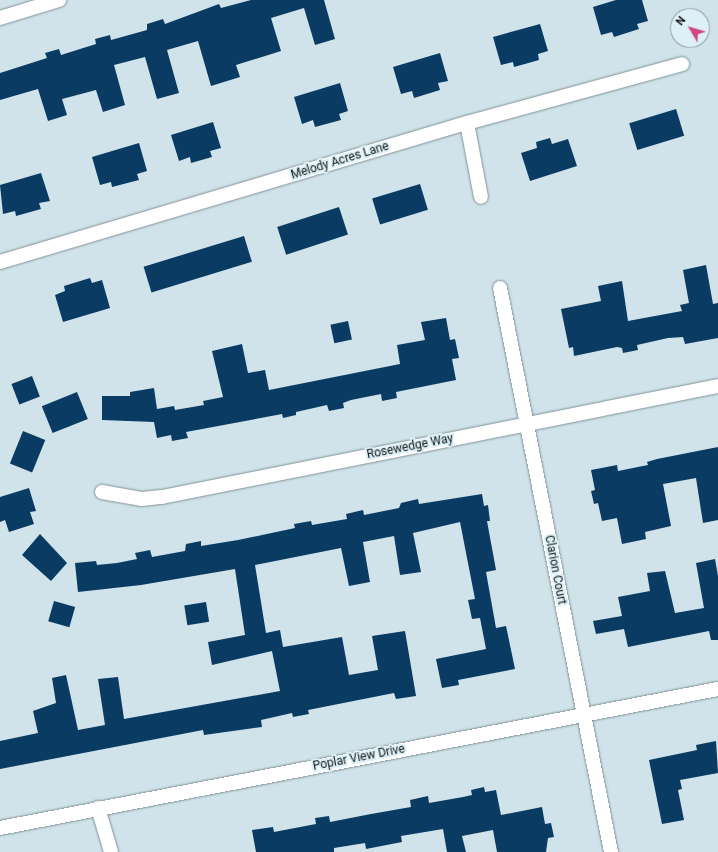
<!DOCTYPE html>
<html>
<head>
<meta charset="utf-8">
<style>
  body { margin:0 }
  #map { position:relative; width:718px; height:852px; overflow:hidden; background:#d0e3ea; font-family:Roboto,sans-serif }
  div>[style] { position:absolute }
  .building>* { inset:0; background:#093b63; transform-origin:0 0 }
  .roads { filter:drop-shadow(0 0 1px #819298) drop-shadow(0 0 1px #819298) }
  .street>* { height:14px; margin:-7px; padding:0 7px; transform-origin:7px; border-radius:7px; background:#fff }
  span { translate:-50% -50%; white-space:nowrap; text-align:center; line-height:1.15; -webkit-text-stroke:4px #def0f7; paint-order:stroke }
  .street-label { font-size:12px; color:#131a1c }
  .north { position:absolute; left:670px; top:8px; width:40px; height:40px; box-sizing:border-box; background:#def0f7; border:1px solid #8d9a9f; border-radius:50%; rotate:308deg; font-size:11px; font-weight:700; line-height:16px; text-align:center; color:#131a1c }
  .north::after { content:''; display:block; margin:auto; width:14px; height:18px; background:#ce4684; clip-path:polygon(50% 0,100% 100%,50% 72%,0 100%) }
</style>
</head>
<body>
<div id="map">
  <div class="building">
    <i style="clip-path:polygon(251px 0,324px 0,335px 39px,315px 45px,304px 8px,271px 18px,281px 51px,236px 65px,240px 77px,211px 86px,198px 41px,167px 50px,179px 93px,157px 99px,145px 57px,114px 65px,125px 105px,103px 112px,96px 90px,62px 99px,67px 115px,48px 121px,38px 89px,0 100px,0 73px,47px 58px,45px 53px,59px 49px,61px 55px,96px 44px,95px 39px,110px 35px,111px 40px,147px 30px,147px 24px,163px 19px,165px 24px,219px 4px,221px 8px)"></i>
    <i style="clip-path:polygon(616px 0,642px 0,648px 21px,637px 24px,639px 29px,614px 37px,612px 32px,601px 35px,593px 7px)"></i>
    <i style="clip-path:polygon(540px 24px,548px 51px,538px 54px,539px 60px,514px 67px,513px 62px,501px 65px,493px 37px)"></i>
    <i style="clip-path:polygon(440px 53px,448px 81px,438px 83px,440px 90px,414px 98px,412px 91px,401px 94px,393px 67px)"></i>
    <i style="clip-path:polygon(340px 83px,348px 111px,339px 114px,341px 120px,315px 127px,313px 120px,302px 124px,294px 97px)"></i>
    <i style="left:676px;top:109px;width:28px;height:49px;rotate:73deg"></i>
    <i style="clip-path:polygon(213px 122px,221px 148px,210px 151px,212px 157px,191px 163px,190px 157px,179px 161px,171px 135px)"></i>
    <i style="clip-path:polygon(550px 138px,552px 144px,568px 139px,577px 166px,530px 181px,521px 153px,537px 148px,536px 142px)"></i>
    <i style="clip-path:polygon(139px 143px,147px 171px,137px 174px,139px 180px,112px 187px,111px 182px,100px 185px,92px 157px)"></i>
    <i style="clip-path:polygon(41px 173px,50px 201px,39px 203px,41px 209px,16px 216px,15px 211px,3px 214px,0 185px)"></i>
    <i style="left:420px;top:184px;width:27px;height:50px;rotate:73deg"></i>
    <i style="left:339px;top:207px;width:29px;height:65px;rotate:72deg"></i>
    <i style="left:244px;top:236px;width:27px;height:105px;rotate:73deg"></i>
    <i style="clip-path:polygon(706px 265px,713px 304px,718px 303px,718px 338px,685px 344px,683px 337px,668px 338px,637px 345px,638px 350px,623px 353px,622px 348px,617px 347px,574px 356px,573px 347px,569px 348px,561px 309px,601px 301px,598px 286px,622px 281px,628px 321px,682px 311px,680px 305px,689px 303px,683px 270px)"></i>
    <i style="clip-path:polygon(90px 278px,92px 283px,102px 280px,110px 308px,63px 322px,55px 295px,65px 291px,64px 286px)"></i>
    <i style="clip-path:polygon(446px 318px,450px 340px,455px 339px,459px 358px,452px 359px,456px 380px,396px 392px,397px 398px,382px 401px,381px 394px,351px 400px,343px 403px,344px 408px,329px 411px,327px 405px,296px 412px,296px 415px,283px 418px,282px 414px,186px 432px,188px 438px,172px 441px,171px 435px,157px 438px,154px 422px,102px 420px,102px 396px,130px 396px,130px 392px,154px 388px,157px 409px,174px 406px,175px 410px,204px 405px,203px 401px,223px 397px,212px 351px,242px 344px,248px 373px,265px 370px,269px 390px,400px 364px,397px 345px,425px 340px,421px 322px)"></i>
    <i style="left:348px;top:321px;width:19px;height:18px;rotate:78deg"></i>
    <i style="left:32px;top:376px;width:22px;height:22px;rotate:69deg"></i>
    <i style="left:77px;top:392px;width:29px;height:38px;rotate:68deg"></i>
    <i style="left:23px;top:431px;width:24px;height:35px;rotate:22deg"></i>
    <i style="clip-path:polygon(718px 447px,718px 520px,703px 523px,696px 478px,663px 484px,671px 526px,645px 532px,646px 539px,622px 544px,617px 518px,602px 521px,598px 503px,594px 504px,591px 491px,595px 490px,591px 470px,617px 465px,618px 471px,648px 465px,647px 462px,657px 459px)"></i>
    <i style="clip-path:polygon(29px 488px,36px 511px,30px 512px,34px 524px,9px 532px,5px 520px,0 522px,0 497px)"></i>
    <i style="clip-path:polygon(482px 494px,484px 506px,488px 505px,490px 521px,487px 521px,496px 570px,486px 572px,496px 628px,506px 626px,515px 669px,458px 680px,459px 685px,442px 688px,436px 659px,486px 649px,480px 618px,472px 619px,468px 600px,475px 599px,460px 522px,413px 533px,421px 572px,400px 575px,394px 536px,363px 542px,370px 582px,349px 586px,341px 548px,255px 565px,266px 633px,280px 630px,283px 647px,342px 637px,349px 675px,378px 670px,372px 636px,405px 631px,416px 696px,396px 699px,394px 693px,308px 710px,309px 714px,293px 717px,292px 713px,261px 720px,262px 727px,204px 735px,203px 730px,0 769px,0 741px,38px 733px,33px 711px,56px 703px,52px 678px,66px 675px,78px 730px,105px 725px,98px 679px,118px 677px,124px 719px,280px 691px,272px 651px,212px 665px,208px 642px,245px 635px,235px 569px,141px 585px,78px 592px,75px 563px,96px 561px,97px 565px,117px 563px,137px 559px,135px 553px,150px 550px,152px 557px,185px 551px,186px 544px,201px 541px,201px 546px,238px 540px,295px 528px,294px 524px,311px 521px,312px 525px,347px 519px,346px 514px,363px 510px,364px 515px,399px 508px,401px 503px,418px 499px,419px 504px)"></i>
    <i style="clip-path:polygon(40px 534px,67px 563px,51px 581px,22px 555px)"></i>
    <i style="clip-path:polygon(715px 559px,718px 576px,718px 640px,711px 640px,709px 631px,628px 647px,624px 629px,596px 634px,593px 621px,622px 616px,618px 597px,650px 591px,647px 573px,665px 571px,675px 613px,704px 608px,696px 563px)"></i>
    <i style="left:54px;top:601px;width:22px;height:21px;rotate:16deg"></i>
    <i style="left:206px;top:602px;width:20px;height:22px;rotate:81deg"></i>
    <i style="clip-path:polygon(716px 741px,718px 773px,680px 780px,682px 789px,678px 790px,684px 820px,662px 824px,649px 760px,697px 750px,696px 745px)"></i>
    <i style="clip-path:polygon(484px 787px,485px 792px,496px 790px,501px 815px,542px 807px,545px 824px,551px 823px,554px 837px,548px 838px,546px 852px,497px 852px,493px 830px,462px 836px,466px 852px,447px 852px,443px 829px,401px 836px,402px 842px,366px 849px,365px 843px,334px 848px,334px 852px,256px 852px,252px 830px,273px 827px,274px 832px,316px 824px,315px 818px,329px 816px,330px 822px,371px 814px,411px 807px,410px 800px,428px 796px,429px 803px,463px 797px,472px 795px,471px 790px)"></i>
  </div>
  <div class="roads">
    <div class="street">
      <i style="left:0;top:18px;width:62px;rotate:-17deg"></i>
      <i style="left:467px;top:123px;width:75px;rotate:79.3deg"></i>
      <i style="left:0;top:262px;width:487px;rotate:-16.6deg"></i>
      <i style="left:467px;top:123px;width:223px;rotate:-15.3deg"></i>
      <i style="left:500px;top:288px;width:575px;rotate:78.87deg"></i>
      <i style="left:102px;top:492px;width:41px;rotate:9.9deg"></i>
      <i style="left:142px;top:499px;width:20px;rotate:-6deg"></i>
      <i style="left:162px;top:497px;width:567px;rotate:-11.29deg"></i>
      <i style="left:98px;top:808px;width:46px;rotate:73.5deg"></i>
      <i style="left:0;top:828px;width:731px;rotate:-10.96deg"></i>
    </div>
  </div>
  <div class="street-label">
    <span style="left:340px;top:161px;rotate:-17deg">Melody Acres Lane</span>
    <span style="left:410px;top:447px;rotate:-11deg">Rosewedge Way</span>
    <span style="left:555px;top:570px;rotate:79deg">Clarion Court</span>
    <span style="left:359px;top:758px;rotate:-11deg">Poplar View Drive</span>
  </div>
  <div class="north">N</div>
</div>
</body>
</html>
